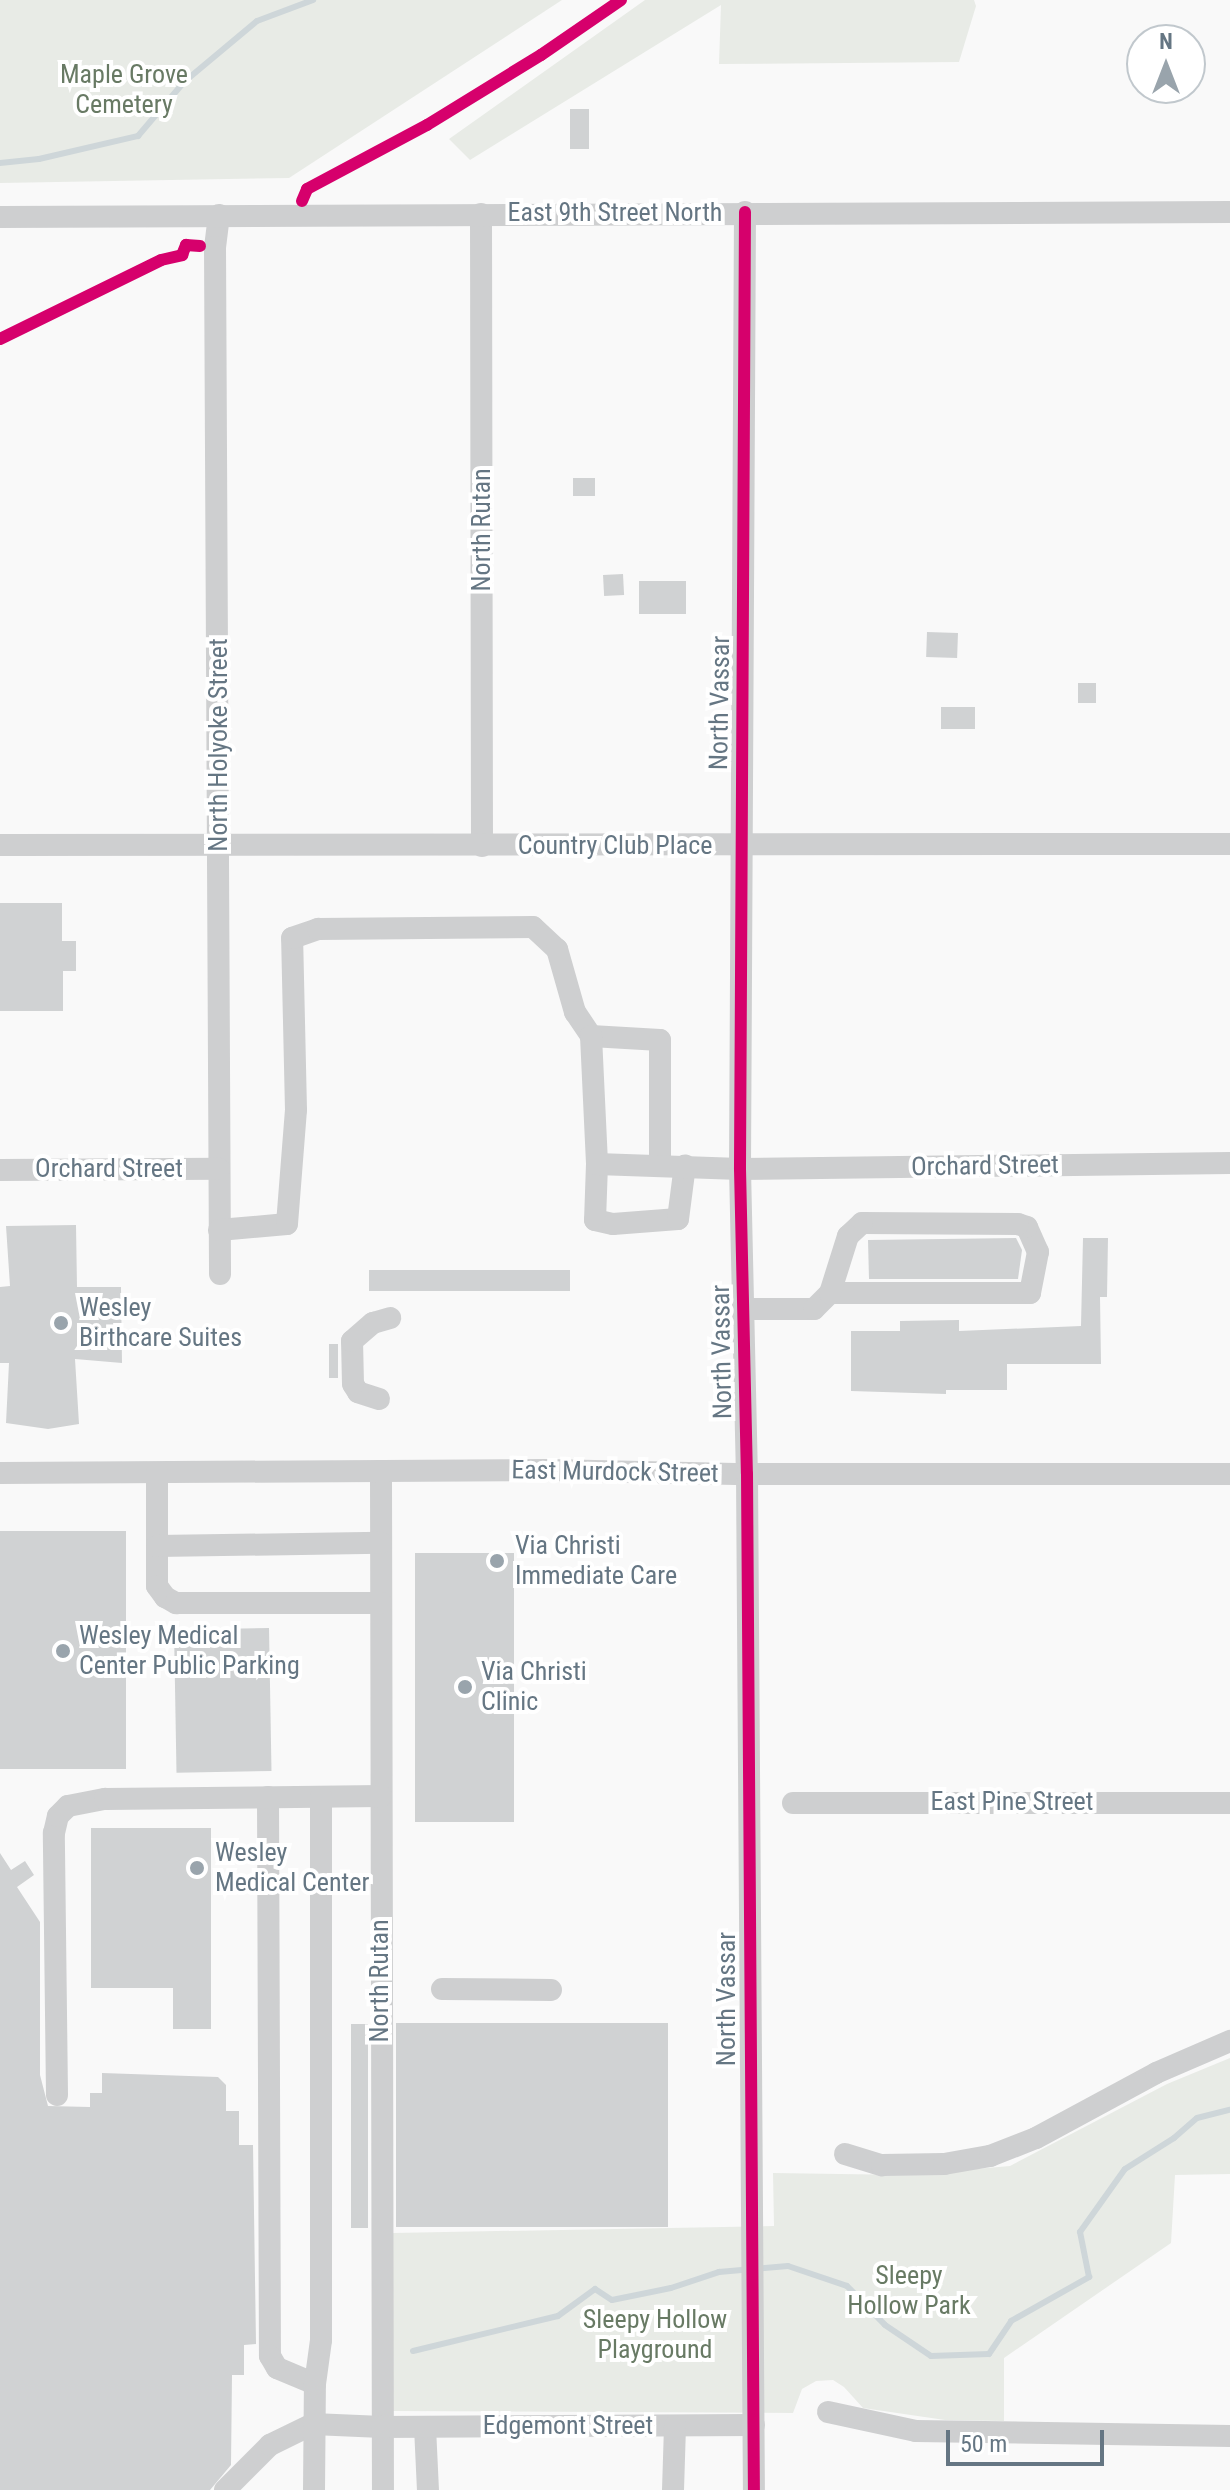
<!DOCTYPE html>
<html>
<head>
<meta charset="utf-8">
<style>
  body { margin:0 }
  #map { position:relative; width:1230px; height:2490px; overflow:hidden; background:#f9f9f9; font-family:"Roboto Condensed",sans-serif }
  div>[style] { position:absolute }
  .green>* { inset:0; background:#e8ebe6 }
  .stream>* { height:6px; margin:-3px; padding:0 3px; transform-origin:3px; border-radius:3px; background:#ced6d9 }
  .building>* { inset:0; background:#d0d2d3; transform-origin:0 0 }
  .minor>* { height:22px; margin:-11px; padding:0 11px; transform-origin:11px; border-radius:11px; background:#cecfd0 }
  .cycleway>* { height:12px; margin:-6px; padding:0 6px; transform-origin:6px; border-radius:6px; background:#d6006c }
  .dots>* { width:22px; height:22px; translate:-50% -50%; box-sizing:border-box; border:4px solid #fff; border-radius:50% }
  span { translate:-50% -50%; white-space:nowrap; text-align:center; line-height:1.15; -webkit-text-stroke:8px #fff; paint-order:stroke }
  .park-label { font-size:26px; color:#687a64 }
  .street-label { font-size:26px; color:#657683 }
  .poi-label { font-size:26px; color:#657683 }
  .left { translate:0 -50%; text-align:left }
  .north { position:absolute; left:1126px; top:24px; width:80px; height:80px; box-sizing:border-box; background:#fff; border:2px solid #c1c8cd; border-radius:50%; rotate:0deg; font-size:22px; font-weight:700; line-height:32px; text-align:center; color:#657683 }
  .north::after { content:''; display:block; margin:auto; width:28px; height:36px; background:#99a4ac; clip-path:polygon(50% 0,100% 100%,50% 72%,0 100%) }
  .scale { position:absolute; left:946px; top:2430px; width:158px; height:36px; box-sizing:border-box; border:4px solid #657683; border-top:0; padding-left:10px; font-size:24px; line-height:28px; white-space:nowrap; color:#657683; -webkit-text-stroke:6px #fff; paint-order:stroke }
</style>
</head>
<body>
<div id="map">
  <div class="green">
    <i style="clip-path:polygon(0 0,562px 0,289px 178px,0 183px)"></i>
    <i style="clip-path:polygon(645px 0,974px 0,976px 6px,959px 62px,719px 64px,721px 5px,470px 160px,449px 139px)"></i>
    <i style="clip-path:polygon(1230px 2058px,1230px 2174px,1175px 2175px,1171px 2243px,1004px 2358px,1004px 2421px,945px 2420px,863px 2408px,844px 2387px,833px 2380px,816px 2381px,802px 2389px,793px 2413px,393px 2411px,393px 2233px,774px 2226px,773px 2173px,907px 2175px,1010px 2166px,1167px 2084px)"></i>
  </div>
  <div class="stream">
    <i style="left:0;top:163px;width:39px;rotate:-6deg"></i>
    <i style="left:39px;top:159px;width:102px;rotate:-13.1deg"></i>
    <i style="left:138px;top:136px;width:71px;rotate:-49.6deg"></i>
    <i style="left:184px;top:82px;width:95px;rotate:-39.9deg"></i>
    <i style="left:257px;top:21px;width:60px;rotate:-20.6deg"></i>
    <i style="left:413px;top:2351px;width:149px;rotate:-13.6deg"></i>
    <i style="left:558px;top:2316px;width:46px;rotate:-36.1deg"></i>
    <i style="left:595px;top:2289px;width:20px;rotate:33deg"></i>
    <i style="left:612px;top:2300px;width:60px;rotate:-11.5deg"></i>
    <i style="left:671px;top:2288px;width:51px;rotate:-18.4deg"></i>
    <i style="left:719px;top:2272px;width:69px;rotate:-5deg"></i>
    <i style="left:788px;top:2266px;width:62px;rotate:18.7deg"></i>
    <i style="left:847px;top:2286px;width:54px;rotate:45.7deg"></i>
    <i style="left:885px;top:2325px;width:55px;rotate:34deg"></i>
    <i style="left:931px;top:2356px;width:58px;rotate:-2deg"></i>
    <i style="left:989px;top:2354px;width:40px;rotate:-56deg"></i>
    <i style="left:1011px;top:2321px;width:90px;rotate:-29.4deg"></i>
    <i style="left:1089px;top:2277px;width:46px;rotate:-101.3deg"></i>
    <i style="left:1080px;top:2232px;width:77px;rotate:-54.5deg"></i>
    <i style="left:1125px;top:2169px;width:58px;rotate:-32.3deg"></i>
    <i style="left:1174px;top:2138px;width:30px;rotate:-41deg"></i>
    <i style="left:1197px;top:2118px;width:34px;rotate:-14deg"></i>
  </div>
  <div class="building">
    <i style="left:570px;top:109px;width:19px;height:40px"></i>
    <i style="left:573px;top:478px;width:22px;height:18px"></i>
    <i style="left:623px;top:574px;width:21px;height:20px;rotate:87deg"></i>
    <i style="left:639px;top:581px;width:47px;height:33px"></i>
    <i style="left:927px;top:632px;width:31px;height:25px;rotate:2deg"></i>
    <i style="left:1078px;top:683px;width:18px;height:20px"></i>
    <i style="left:941px;top:707px;width:34px;height:22px"></i>
    <i style="clip-path:polygon(0 903px,62px 903px,62px 941px,76px 941px,76px 971px,63px 971px,63px 1011px,0 1011px)"></i>
    <i style="clip-path:polygon(76px 1225px,77px 1287px,121px 1287px,122px 1363px,75px 1359px,79px 1424px,48px 1429px,6px 1423px,9px 1363px,0 1363px,0 1287px,10px 1286px,6px 1226px)"></i>
    <i style="clip-path:polygon(1016px 1238px,1022px 1250px,1018px 1279px,869px 1279px,868px 1240px)"></i>
    <i style="clip-path:polygon(1083px 1238px,1108px 1238px,1107px 1297px,1100px 1297px,1101px 1364px,1007px 1364px,1007px 1390px,946px 1390px,946px 1394px,851px 1391px,851px 1331px,900px 1331px,900px 1321px,959px 1320px,959px 1331px,1081px 1326px)"></i>
    <i style="left:369px;top:1270px;width:201px;height:21px"></i>
    <i style="left:329px;top:1344px;width:9px;height:34px"></i>
    <i style="left:126px;top:1531px;width:238px;height:126px;rotate:90deg"></i>
    <i style="left:415px;top:1553px;width:99px;height:269px"></i>
    <i style="left:269px;top:1628px;width:143px;height:95px;rotate:89deg"></i>
    <i style="clip-path:polygon(91px 1828px,211px 1828px,211px 2029px,173px 2029px,173px 1988px,91px 1988px)"></i>
    <i style="clip-path:polygon(0 1853px,11px 1870px,25px 1861px,34px 1875px,17px 1887px,40px 1922px,40px 2075px,48px 2106px,90px 2107px,90px 2093px,102px 2093px,102px 2073px,218px 2077px,226px 2085px,226px 2111px,239px 2111px,239px 2145px,253px 2145px,256px 2344px,244px 2345px,244px 2375px,232px 2375px,231px 2465px,210px 2490px,0 2490px)"></i>
    <i style="left:668px;top:2023px;width:204px;height:272px;rotate:90deg"></i>
    <i style="left:351px;top:2024px;width:17px;height:204px"></i>
  </div>
  <div class="minor">
    <i style="left:745px;top:212px;width:957px;rotate:90.3deg"></i>
    <i style="left:740px;top:1169px;width:305px;rotate:88.7deg"></i>
    <i style="left:747px;top:1474px;width:1016px;rotate:89.61deg"></i>
    <i style="left:481px;top:214px;width:632px;rotate:89.91deg"></i>
    <i style="left:219px;top:215px;width:32px;rotate:97deg"></i>
    <i style="left:215px;top:247px;width:1027px;rotate:89.72deg"></i>
    <i style="left:0;top:217px;width:1230px;rotate:-0.23deg"></i>
    <i style="left:0;top:845px;width:1230px;rotate:-0.05deg"></i>
    <i style="left:591px;top:1036px;width:69px;rotate:3.3deg"></i>
    <i style="left:660px;top:1040px;width:124px;rotate:90deg"></i>
    <i style="left:597px;top:1164px;width:56px;rotate:92deg"></i>
    <i style="left:595px;top:1220px;width:18px;rotate:13deg"></i>
    <i style="left:613px;top:1224px;width:65px;rotate:-4.4deg"></i>
    <i style="left:678px;top:1219px;width:54px;rotate:-82.6deg"></i>
    <i style="left:0;top:1170px;width:219px;rotate:-0.3deg"></i>
    <i style="left:219px;top:1230px;width:68px;rotate:-5deg"></i>
    <i style="left:287px;top:1224px;width:114px;rotate:-85.5deg"></i>
    <i style="left:296px;top:1110px;width:172px;rotate:-91.3deg"></i>
    <i style="left:292px;top:938px;width:28px;rotate:-19deg"></i>
    <i style="left:318px;top:929px;width:215px;rotate:-0.5deg"></i>
    <i style="left:533px;top:927px;width:33px;rotate:43deg"></i>
    <i style="left:557px;top:949px;width:66px;rotate:74.1deg"></i>
    <i style="left:575px;top:1012px;width:29px;rotate:56deg"></i>
    <i style="left:591px;top:1036px;width:128px;rotate:87.3deg"></i>
    <i style="left:597px;top:1164px;width:143px;rotate:2deg"></i>
    <i style="left:740px;top:1169px;width:490px;rotate:-0.7deg"></i>
    <i style="left:743px;top:1309px;width:71px"></i>
    <i style="left:814px;top:1309px;width:23px;rotate:-45deg"></i>
    <i style="left:830px;top:1293px;width:200px"></i>
    <i style="left:1030px;top:1293px;width:42px;rotate:-79deg"></i>
    <i style="left:1038px;top:1252px;width:27px;rotate:-114deg"></i>
    <i style="left:1027px;top:1227px;width:9px;rotate:-162deg"></i>
    <i style="left:1018px;top:1224px;width:156px;rotate:-179.6deg"></i>
    <i style="left:862px;top:1223px;width:19px;rotate:137deg"></i>
    <i style="left:848px;top:1236px;width:60px;rotate:107.5deg"></i>
    <i style="left:379px;top:1399px;width:22px;rotate:-162deg"></i>
    <i style="left:358px;top:1392px;width:9px;rotate:-122deg"></i>
    <i style="left:353px;top:1384px;width:43px;rotate:-91.3deg"></i>
    <i style="left:352px;top:1341px;width:28px;rotate:-41deg"></i>
    <i style="left:373px;top:1323px;width:18px;rotate:-16deg"></i>
    <i style="left:381px;top:1472px;width:1018px;rotate:89.89deg"></i>
    <i style="left:0;top:1473px;width:548px;rotate:-0.31deg"></i>
    <i style="left:548px;top:1470px;width:199px;rotate:1.2deg"></i>
    <i style="left:747px;top:1474px;width:483px"></i>
    <i style="left:157px;top:1473px;width:113px;rotate:90deg"></i>
    <i style="left:157px;top:1586px;width:14px;rotate:54deg"></i>
    <i style="left:165px;top:1597px;width:13px;rotate:29deg"></i>
    <i style="left:176px;top:1603px;width:205px"></i>
    <i style="left:157px;top:1546px;width:224px;rotate:-0.8deg"></i>
    <i style="left:268px;top:1797px;width:559px;rotate:89.8deg"></i>
    <i style="left:270px;top:2356px;width:14px;rotate:60deg"></i>
    <i style="left:277px;top:2368px;width:41px;rotate:22.8deg"></i>
    <i style="left:793px;top:1803px;width:437px"></i>
    <i style="left:442px;top:1989px;width:109px;rotate:0.5deg"></i>
    <i style="left:57px;top:2095px;width:262px;rotate:-90.7deg"></i>
    <i style="left:54px;top:1833px;width:17px;rotate:-77deg"></i>
    <i style="left:58px;top:1816px;width:14px;rotate:-45deg"></i>
    <i style="left:68px;top:1806px;width:38px;rotate:-11deg"></i>
    <i style="left:105px;top:1799px;width:276px;rotate:-0.6deg"></i>
    <i style="left:845px;top:2154px;width:39px;rotate:17deg"></i>
    <i style="left:882px;top:2165px;width:62px;rotate:-0.9deg"></i>
    <i style="left:944px;top:2164px;width:47px;rotate:-9.9deg"></i>
    <i style="left:990px;top:2156px;width:49px;rotate:-21.4deg"></i>
    <i style="left:1036px;top:2138px;width:136px;rotate:-28.4deg"></i>
    <i style="left:1156px;top:2073px;width:81px;rotate:-23.4deg"></i>
    <i style="left:828px;top:2412px;width:90px;rotate:12.2deg"></i>
    <i style="left:916px;top:2431px;width:314px;rotate:0.9deg"></i>
    <i style="left:425px;top:2427px;width:63px;rotate:87.3deg"></i>
    <i style="left:225px;top:2490px;width:64px;rotate:-45deg"></i>
    <i style="left:270px;top:2445px;width:48px;rotate:-26deg"></i>
    <i style="left:313px;top:2424px;width:69px;rotate:2.5deg"></i>
    <i style="left:382px;top:2427px;width:372px;rotate:-0.3deg"></i>
    <i style="left:314px;top:2490px;width:106px;rotate:-89.5deg"></i>
    <i style="left:315px;top:2384px;width:44px;rotate:-82.2deg"></i>
    <i style="left:321px;top:2340px;width:543px;rotate:-90deg"></i>
    <i style="left:673px;top:2490px;width:64px;rotate:-88.2deg"></i>
  </div>
  <div class="cycleway">
    <i style="left:302px;top:201px;width:13px;rotate:-67deg"></i>
    <i style="left:307px;top:189px;width:136px;rotate:-28.1deg"></i>
    <i style="left:427px;top:125px;width:134px;rotate:-31.6deg"></i>
    <i style="left:541px;top:55px;width:97px;rotate:-34.5deg"></i>
    <i style="left:745px;top:212px;width:957px;rotate:90.3deg"></i>
    <i style="left:740px;top:1169px;width:305px;rotate:88.7deg"></i>
    <i style="left:747px;top:1474px;width:1016px;rotate:89.61deg"></i>
    <i style="left:0;top:339px;width:179px;rotate:-26.1deg"></i>
    <i style="left:161px;top:260px;width:22px;rotate:-13deg"></i>
    <i style="left:182px;top:255px;width:11px;rotate:-68deg"></i>
    <i style="left:186px;top:245px;width:14px;rotate:4deg"></i>
  </div>
  <div class="dots">
    <i style="left:61px;top:1323px;background:#99a4ac"></i>
    <i style="left:497px;top:1561px;background:#99a4ac"></i>
    <i style="left:63px;top:1651px;background:#99a4ac"></i>
    <i style="left:465px;top:1687px;background:#99a4ac"></i>
    <i style="left:197px;top:1868px;background:#99a4ac"></i>
  </div>
  <div class="park-label">
    <span style="left:124px;top:90px">Maple Grove<br>Cemetery</span>
    <span style="left:909px;top:2291px">Sleepy<br>Hollow Park</span>
    <span style="left:655px;top:2335px">Sleepy Hollow<br>Playground</span>
  </div>
  <div class="street-label">
    <span style="left:615px;top:213px">East 9th Street North</span>
    <span style="left:482px;top:530px;rotate:-90deg">North Rutan</span>
    <span style="left:720px;top:703px;rotate:-89deg">North Vassar</span>
    <span style="left:219px;top:745px;rotate:-90deg">North Holyoke Street</span>
    <span style="left:615px;top:846px">Country Club Place</span>
    <span style="left:985px;top:1166px;rotate:-1deg">Orchard Street</span>
    <span style="left:109px;top:1169px">Orchard Street</span>
    <span style="left:722px;top:1352px;rotate:-91deg">North Vassar</span>
    <span style="left:615px;top:1472px;rotate:1deg">East Murdock Street</span>
    <span style="left:1012px;top:1802px">East Pine Street</span>
    <span style="left:380px;top:1981px;rotate:-90deg">North Rutan</span>
    <span style="left:727px;top:1999px;rotate:-90deg">North Vassar</span>
    <span style="left:568px;top:2426px">Edgemont Street</span>
  </div>
  <div class="poi-label">
    <span class="left" style="left:79px;top:1323px">Wesley<br>Birthcare Suites</span>
    <span class="left" style="left:515px;top:1561px">Via Christi<br>Immediate Care</span>
    <span class="left" style="left:79px;top:1651px">Wesley Medical<br>Center Public Parking</span>
    <span class="left" style="left:481px;top:1687px">Via Christi<br>Clinic</span>
    <span class="left" style="left:215px;top:1868px">Wesley<br>Medical Center</span>
  </div>
  <div class="north">N</div>
  <div class="scale">50 m</div>
</div>
</body>
</html>
